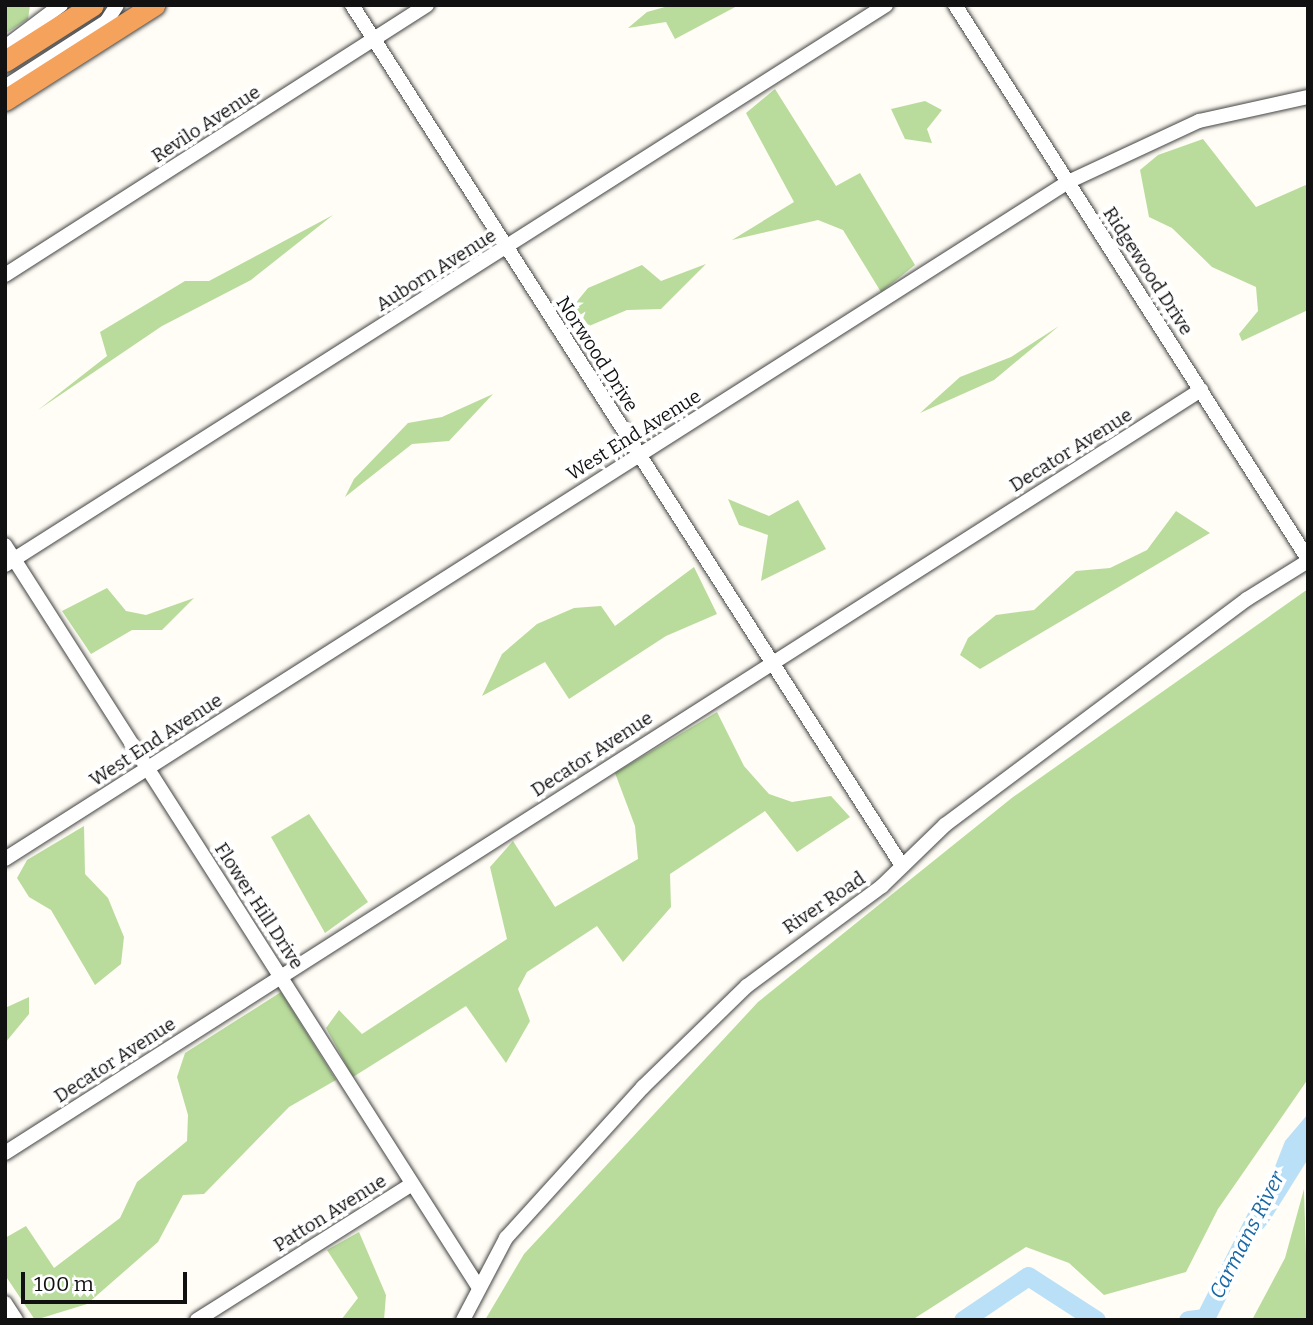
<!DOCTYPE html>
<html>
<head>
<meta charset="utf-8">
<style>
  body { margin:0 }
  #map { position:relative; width:1313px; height:1325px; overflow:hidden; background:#fffdf5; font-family:Bitter,serif }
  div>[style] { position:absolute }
  .forest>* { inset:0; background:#b9dc9c }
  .water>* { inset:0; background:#b9e0f7 }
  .river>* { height:19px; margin:-9.5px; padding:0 9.5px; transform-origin:9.5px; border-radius:9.5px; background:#b9e0f7 }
  .roads { filter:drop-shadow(0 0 2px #444) drop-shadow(0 0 2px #444) }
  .minor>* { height:14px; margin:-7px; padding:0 7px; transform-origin:7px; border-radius:7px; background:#fff }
  .highway>* { height:21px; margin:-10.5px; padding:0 10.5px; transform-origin:10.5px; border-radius:10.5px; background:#f5a25d }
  span { translate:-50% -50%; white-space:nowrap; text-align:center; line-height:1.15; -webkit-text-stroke:7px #fff; paint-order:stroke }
  .street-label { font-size:19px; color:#111 }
  .water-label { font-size:21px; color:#1768a6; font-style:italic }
  .frame { position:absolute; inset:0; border:7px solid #111; pointer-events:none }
  .scale { position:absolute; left:21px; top:1272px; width:166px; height:32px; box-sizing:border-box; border:4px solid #111; border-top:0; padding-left:9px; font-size:21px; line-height:24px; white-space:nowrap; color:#111; -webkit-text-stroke:5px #fff; paint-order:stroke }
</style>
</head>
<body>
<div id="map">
  <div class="forest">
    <i style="clip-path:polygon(5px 5px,30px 5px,28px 19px,5px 34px)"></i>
    <i style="clip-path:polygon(672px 5px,739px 5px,675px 39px,666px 22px,628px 28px,647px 12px)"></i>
    <i style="clip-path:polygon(775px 89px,836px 186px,860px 173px,915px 265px,881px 292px,843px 230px,818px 220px,732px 240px,794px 202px,746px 113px)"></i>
    <i style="clip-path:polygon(925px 101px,942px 110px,927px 129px,932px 143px,905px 139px,891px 109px)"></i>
    <i style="clip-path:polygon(1203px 139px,1256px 207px,1308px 184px,1308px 310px,1242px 341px,1239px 334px,1258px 311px,1256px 287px,1212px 267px,1172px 228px,1149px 217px,1140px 170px,1158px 155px)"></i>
    <i style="clip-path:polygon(333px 215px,251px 280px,162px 326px,38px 410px,107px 356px,100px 332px,185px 281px,209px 281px)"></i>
    <i style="clip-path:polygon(706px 264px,661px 309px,627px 310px,589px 326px,574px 305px,588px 288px,642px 265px,661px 281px)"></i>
    <i style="clip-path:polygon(1059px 326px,994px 380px,920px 413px,960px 377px,1011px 357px)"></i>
    <i style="clip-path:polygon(493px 394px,449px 441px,412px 444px,345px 497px,354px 479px,408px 423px,442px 417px)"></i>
    <i style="clip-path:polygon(728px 499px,769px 516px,798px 500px,826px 549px,761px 581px,768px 535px,739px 525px)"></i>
    <i style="clip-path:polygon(1176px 511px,1210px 533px,980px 669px,960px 655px,968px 638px,996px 615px,1034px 610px,1076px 571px,1110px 568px,1147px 550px)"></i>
    <i style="clip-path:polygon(694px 567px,717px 614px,666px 636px,569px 699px,545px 662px,482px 696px,502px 654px,537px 624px,574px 608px,601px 606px,615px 626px)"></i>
    <i style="clip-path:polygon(107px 588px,126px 611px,146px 615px,194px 598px,162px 630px,132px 630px,91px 654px,62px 611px)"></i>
    <i style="clip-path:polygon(1308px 589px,1308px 1079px,1218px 1209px,1186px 1272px,1104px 1295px,1069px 1263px,1026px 1247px,912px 1320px,485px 1320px,524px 1254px,758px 1002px,1013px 797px)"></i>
    <i style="clip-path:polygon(717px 712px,744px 766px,769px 794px,792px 802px,831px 796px,850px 817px,797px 852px,765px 811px,670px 874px,671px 907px,623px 962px,597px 926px,527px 972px,518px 989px,530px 1021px,506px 1063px,466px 1006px,353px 1077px,326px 1028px,339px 1010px,362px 1034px,507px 939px,490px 867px,513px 841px,555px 907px,638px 859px,635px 826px,615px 773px)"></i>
    <i style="clip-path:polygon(309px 814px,368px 902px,325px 933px,271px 837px)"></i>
    <i style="clip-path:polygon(84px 826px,85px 874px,108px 898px,124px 937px,121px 964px,95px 985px,51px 910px,29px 897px,17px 878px,27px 860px)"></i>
    <i style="clip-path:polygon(281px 992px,336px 1080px,289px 1107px,204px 1194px,183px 1195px,158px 1242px,87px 1304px,35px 1320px,5px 1275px,5px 1238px,26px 1226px,54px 1268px,120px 1218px,137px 1182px,187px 1141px,188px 1115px,177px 1077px,185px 1053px)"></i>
    <i style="clip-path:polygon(29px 997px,29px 1014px,5px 1043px,5px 1008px)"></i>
    <i style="clip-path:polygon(1304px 1189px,1308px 1320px,1252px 1320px,1285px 1258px)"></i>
    <i style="clip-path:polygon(359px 1232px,386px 1295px,384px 1320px,341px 1320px,358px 1298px,327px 1250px)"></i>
  </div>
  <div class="water">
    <i style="clip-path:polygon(1308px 1114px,1308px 1159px,1268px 1223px,1241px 1254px,1285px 1141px)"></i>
  </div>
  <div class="river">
    <i style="left:963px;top:1320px;width:78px;rotate:-34.1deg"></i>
    <i style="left:1028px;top:1276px;width:81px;rotate:32.9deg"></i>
    <i style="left:1188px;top:1320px;width:17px;rotate:-7deg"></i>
    <i style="left:1205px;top:1318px;width:129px;rotate:-63.2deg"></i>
  </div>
  <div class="roads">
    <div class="minor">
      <i style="left:352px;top:5px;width:1019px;rotate:57.42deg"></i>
      <i style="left:955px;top:5px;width:657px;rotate:57.5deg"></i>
      <i style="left:5px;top:47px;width:70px;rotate:-36.9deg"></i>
      <i style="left:5px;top:87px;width:120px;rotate:-32.8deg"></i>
      <i style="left:106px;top:22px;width:20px;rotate:-57deg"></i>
      <i style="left:5px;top:275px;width:501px;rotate:-32.61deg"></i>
      <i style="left:5px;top:545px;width:881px;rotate:57.46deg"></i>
      <i style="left:5px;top:565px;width:1044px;rotate:-32.44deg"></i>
      <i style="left:5px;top:859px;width:1260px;rotate:-32.49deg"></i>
      <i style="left:1068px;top:182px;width:145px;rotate:-25deg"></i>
      <i style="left:1199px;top:121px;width:112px;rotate:-12.4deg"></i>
      <i style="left:5px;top:1153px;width:1419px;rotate:-32.54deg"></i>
      <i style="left:5px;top:1303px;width:20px;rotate:57deg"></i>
      <i style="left:197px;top:1320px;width:254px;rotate:-32.3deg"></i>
      <i style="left:463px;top:1320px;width:93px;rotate:-62.3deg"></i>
      <i style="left:506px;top:1238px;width:204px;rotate:-47.8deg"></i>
      <i style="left:643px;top:1087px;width:145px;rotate:-44.2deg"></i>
      <i style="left:747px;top:986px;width:168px;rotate:-36.5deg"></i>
      <i style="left:882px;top:886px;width:88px;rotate:-44.1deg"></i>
      <i style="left:945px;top:825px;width:377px;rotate:-36.8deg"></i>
      <i style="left:1247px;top:599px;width:72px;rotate:-31.9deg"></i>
    </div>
    <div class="highway">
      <i style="left:5px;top:61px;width:104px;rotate:-32.5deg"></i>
      <i style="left:5px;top:100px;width:177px;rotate:-32.5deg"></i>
    </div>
  </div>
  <div class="street-label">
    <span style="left:206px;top:124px;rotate:-33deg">Revilo Avenue</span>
    <span style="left:436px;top:270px;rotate:-32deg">Auborn Avenue</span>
    <span style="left:1148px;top:271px;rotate:57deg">Ridgewood Drive</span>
    <span style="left:597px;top:354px;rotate:57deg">Norwood Drive</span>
    <span style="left:634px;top:435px;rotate:-32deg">West End Avenue</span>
    <span style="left:1071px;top:450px;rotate:-32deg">Decator Avenue</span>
    <span style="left:156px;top:740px;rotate:-33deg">West End Avenue</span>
    <span style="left:592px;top:754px;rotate:-33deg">Decator Avenue</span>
    <span style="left:824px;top:903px;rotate:-34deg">River Road</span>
    <span style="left:259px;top:906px;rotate:57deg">Flower Hill Drive</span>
    <span style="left:115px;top:1060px;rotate:-33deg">Decator Avenue</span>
    <span style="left:330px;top:1213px;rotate:-32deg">Patton Avenue</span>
  </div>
  <div class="water-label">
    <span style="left:1247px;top:1235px;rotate:-63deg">Carmans River</span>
  </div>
  <div class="frame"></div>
  <div class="scale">100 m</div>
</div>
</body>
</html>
